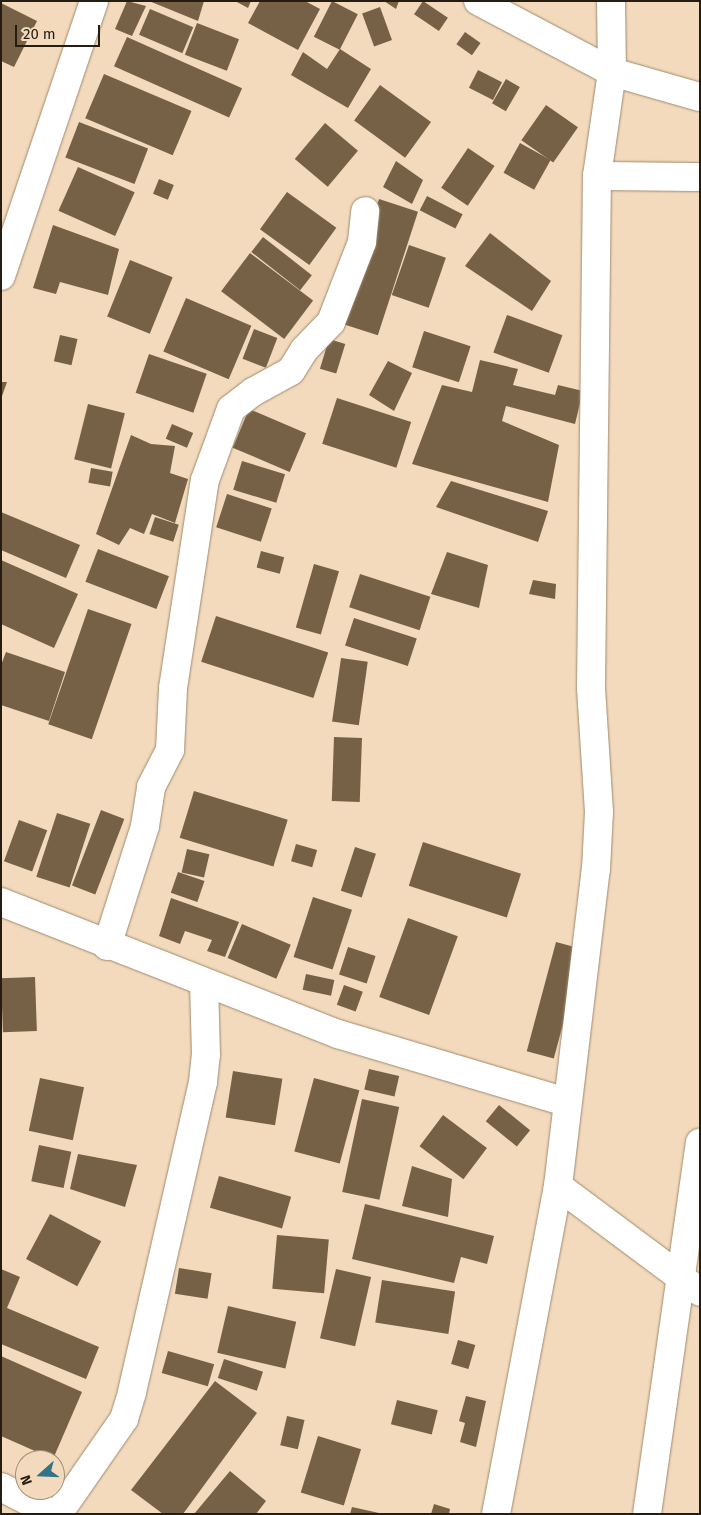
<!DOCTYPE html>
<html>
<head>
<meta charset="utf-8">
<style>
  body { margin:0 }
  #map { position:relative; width:701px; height:1515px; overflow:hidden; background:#f3dabd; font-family:"Fira Sans",sans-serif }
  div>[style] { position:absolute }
  .building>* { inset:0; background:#766147; transform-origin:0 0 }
  .roads { filter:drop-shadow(0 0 1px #a08a6e) drop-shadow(0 0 1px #a08a6e) }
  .street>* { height:28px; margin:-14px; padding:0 14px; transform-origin:14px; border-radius:14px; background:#fff }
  span { translate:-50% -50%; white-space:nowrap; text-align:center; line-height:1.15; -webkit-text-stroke:5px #f3dabd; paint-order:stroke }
  .frame { position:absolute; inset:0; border:2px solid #251d12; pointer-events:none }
  .north { position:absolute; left:15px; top:1450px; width:50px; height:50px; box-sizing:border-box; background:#f3dabd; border:1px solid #a18e79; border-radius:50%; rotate:250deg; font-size:14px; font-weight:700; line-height:20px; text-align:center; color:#251d12 }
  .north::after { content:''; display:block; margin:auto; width:18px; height:22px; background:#337287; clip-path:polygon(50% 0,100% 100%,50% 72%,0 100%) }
  .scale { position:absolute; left:15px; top:25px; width:85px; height:22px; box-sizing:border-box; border:2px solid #251d12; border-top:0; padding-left:6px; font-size:15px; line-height:18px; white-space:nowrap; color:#251d12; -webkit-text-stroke:4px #f3dabd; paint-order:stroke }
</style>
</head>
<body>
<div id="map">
  <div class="building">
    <i style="clip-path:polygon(127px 1px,146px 6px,132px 36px,115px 29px)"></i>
    <i style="clip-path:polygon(149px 1px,204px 1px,198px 21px)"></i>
    <i style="clip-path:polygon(235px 1px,251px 1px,248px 8px)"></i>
    <i style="clip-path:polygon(260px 1px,305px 1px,320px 9px,298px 50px,248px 23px)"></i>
    <i style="left:332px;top:1px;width:29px;height:40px;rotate:27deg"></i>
    <i style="clip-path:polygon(384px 1px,399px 1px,396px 9px)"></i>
    <i style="left:423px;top:1px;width:30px;height:16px;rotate:34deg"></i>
    <i style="clip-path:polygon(1px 3px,37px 21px,14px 67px,1px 61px)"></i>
    <i style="left:380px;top:7px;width:35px;height:19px;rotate:70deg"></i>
    <i style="left:150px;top:9px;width:47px;height:28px;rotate:23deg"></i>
    <i style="left:197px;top:23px;width:45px;height:34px;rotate:21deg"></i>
    <i style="left:465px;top:32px;width:19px;height:15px;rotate:35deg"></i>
    <i style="left:127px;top:37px;width:126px;height:32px;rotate:24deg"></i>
    <i style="clip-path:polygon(340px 49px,371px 69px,348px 108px,291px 75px,303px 52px,327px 69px)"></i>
    <i style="left:478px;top:70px;width:27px;height:20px;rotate:27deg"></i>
    <i style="left:104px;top:74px;width:95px;height:48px;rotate:23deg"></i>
    <i style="left:506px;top:79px;width:16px;height:28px;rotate:30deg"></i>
    <i style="left:380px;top:85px;width:63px;height:44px;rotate:36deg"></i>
    <i style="left:546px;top:105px;width:39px;height:43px;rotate:35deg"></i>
    <i style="left:79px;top:122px;width:74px;height:38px;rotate:21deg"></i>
    <i style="left:325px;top:123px;width:43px;height:47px;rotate:40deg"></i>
    <i style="left:520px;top:143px;width:35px;height:34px;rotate:29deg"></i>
    <i style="left:468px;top:148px;width:32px;height:48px;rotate:34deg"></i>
    <i style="clip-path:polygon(396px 161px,423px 180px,412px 204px,383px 187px)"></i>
    <i style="left:78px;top:167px;width:62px;height:48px;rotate:24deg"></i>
    <i style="left:159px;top:179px;width:16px;height:16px;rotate:22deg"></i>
    <i style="left:287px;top:192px;width:61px;height:46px;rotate:36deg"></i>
    <i style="left:427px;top:196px;width:40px;height:16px;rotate:27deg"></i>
    <i style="left:379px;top:199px;width:41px;height:130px;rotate:18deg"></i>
    <i style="clip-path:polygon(53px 225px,119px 249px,108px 295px,60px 282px,56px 294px,33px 288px)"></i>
    <i style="clip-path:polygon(490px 233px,551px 281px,532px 311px,465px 266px)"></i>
    <i style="left:263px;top:237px;width:62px;height:19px;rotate:38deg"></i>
    <i style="left:409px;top:245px;width:39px;height:53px;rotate:19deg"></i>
    <i style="left:250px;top:253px;width:79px;height:48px;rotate:37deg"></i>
    <i style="left:130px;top:260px;width:46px;height:61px;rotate:22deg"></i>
    <i style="left:186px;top:298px;width:71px;height:58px;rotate:23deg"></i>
    <i style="left:507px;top:315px;width:59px;height:40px;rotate:20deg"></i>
    <i style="left:254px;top:329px;width:25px;height:32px;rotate:21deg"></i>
    <i style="left:424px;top:331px;width:49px;height:38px;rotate:18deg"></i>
    <i style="left:60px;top:335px;width:18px;height:27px;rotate:13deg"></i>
    <i style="left:329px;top:339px;width:17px;height:31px;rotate:17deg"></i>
    <i style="left:149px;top:354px;width:61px;height:41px;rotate:19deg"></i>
    <i style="clip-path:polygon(480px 360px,518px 369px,513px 385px,555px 395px,558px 385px,583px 391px,575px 424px,506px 406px,502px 421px,559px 445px,548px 502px,412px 464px,442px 385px,472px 392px)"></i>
    <i style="clip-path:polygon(388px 361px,412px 373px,394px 411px,369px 395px)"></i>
    <i style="clip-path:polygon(1px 382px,7px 382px,1px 399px)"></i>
    <i style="left:337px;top:398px;width:78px;height:48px;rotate:18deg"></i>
    <i style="left:88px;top:404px;width:38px;height:57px;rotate:14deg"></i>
    <i style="left:249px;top:409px;width:62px;height:42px;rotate:23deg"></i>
    <i style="left:172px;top:424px;width:23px;height:16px;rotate:23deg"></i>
    <i style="clip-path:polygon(131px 435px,151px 444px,175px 446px,170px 473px,188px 479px,175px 523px,152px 514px,144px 534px,130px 528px,119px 545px,96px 534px)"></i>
    <i style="left:242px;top:461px;width:45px;height:30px;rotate:17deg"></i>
    <i style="left:91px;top:468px;width:22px;height:15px;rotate:10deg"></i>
    <i style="clip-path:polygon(451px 481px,548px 511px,538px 542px,436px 507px)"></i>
    <i style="left:227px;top:494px;width:47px;height:35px;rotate:18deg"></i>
    <i style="clip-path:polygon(1px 512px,80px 545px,66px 578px,1px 550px)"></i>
    <i style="left:155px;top:517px;width:25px;height:18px;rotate:18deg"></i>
    <i style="left:98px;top:549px;width:76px;height:35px;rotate:21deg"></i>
    <i style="left:261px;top:551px;width:24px;height:17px;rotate:15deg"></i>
    <i style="clip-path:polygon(447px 552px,488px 565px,479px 608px,431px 594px)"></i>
    <i style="clip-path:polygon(1px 560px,78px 594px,54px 648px,1px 624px)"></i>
    <i style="left:314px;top:564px;width:26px;height:66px;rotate:16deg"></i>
    <i style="left:360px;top:574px;width:74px;height:35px;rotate:18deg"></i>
    <i style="clip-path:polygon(533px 580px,556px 584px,555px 599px,529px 594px)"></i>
    <i style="left:88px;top:609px;width:46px;height:122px;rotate:19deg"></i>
    <i style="left:216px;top:616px;width:118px;height:48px;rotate:18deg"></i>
    <i style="left:354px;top:618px;width:66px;height:29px;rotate:18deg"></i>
    <i style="clip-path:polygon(6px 652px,65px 672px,49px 721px,1px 705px,1px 665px)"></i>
    <i style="left:341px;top:658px;width:27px;height:64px;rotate:8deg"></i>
    <i style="left:334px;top:737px;width:28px;height:64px;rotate:2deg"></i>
    <i style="left:194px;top:791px;width:98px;height:49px;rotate:17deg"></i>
    <i style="left:101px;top:810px;width:25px;height:81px;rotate:21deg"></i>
    <i style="left:57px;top:813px;width:35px;height:67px;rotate:18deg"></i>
    <i style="left:19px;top:820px;width:30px;height:44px;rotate:20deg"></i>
    <i style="left:423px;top:842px;width:103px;height:46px;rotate:18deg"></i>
    <i style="left:296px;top:844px;width:22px;height:18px;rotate:16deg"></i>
    <i style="left:355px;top:847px;width:22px;height:46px;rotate:18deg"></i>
    <i style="left:187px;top:849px;width:23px;height:24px;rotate:13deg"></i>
    <i style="left:178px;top:872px;width:28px;height:22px;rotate:19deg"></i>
    <i style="left:313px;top:897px;width:41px;height:63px;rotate:18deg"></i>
    <i style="clip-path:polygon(171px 898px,239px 922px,225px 957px,207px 951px,212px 940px,185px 931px,180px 944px,159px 936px)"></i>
    <i style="left:408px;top:918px;width:53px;height:84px;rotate:20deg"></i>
    <i style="left:242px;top:924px;width:53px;height:37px;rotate:23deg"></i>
    <i style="left:556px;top:942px;width:28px;height:113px;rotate:15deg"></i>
    <i style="left:348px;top:947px;width:29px;height:29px;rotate:18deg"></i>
    <i style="left:306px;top:974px;width:29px;height:16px;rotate:12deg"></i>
    <i style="left:35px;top:977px;width:54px;height:34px;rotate:88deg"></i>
    <i style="left:344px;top:985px;width:20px;height:21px;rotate:20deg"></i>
    <i style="left:369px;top:1069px;width:31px;height:21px;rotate:13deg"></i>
    <i style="left:233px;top:1071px;width:50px;height:47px;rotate:9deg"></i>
    <i style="left:40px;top:1078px;width:45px;height:54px;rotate:12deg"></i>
    <i style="left:314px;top:1078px;width:47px;height:76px;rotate:15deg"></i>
    <i style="left:362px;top:1099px;width:38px;height:95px;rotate:12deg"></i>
    <i style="left:499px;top:1105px;width:40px;height:21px;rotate:39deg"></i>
    <i style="left:443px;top:1115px;width:55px;height:39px;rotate:37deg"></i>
    <i style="left:39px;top:1145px;width:33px;height:37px;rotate:12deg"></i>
    <i style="clip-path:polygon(78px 1154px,137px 1165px,125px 1207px,70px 1189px)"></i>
    <i style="clip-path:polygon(412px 1166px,452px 1179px,448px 1217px,402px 1206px)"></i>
    <i style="left:219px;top:1176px;width:75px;height:33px;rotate:16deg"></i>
    <i style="clip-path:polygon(365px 1204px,494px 1236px,487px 1264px,461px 1257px,454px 1283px,352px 1259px)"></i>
    <i style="left:50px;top:1214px;width:58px;height:51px;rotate:28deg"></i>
    <i style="left:277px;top:1235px;width:52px;height:54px;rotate:5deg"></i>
    <i style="left:179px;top:1268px;width:33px;height:26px;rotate:9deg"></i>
    <i style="clip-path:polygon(1px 1269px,20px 1277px,7px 1308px,99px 1347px,86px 1379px,1px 1344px)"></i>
    <i style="left:336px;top:1269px;width:36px;height:71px;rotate:13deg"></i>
    <i style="left:382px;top:1280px;width:74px;height:43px;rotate:9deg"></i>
    <i style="left:228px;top:1306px;width:70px;height:48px;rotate:13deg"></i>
    <i style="left:458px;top:1340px;width:18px;height:25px;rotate:16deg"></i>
    <i style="left:168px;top:1351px;width:48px;height:23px;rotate:16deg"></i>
    <i style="clip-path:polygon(1px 1356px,82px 1392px,53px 1459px,1px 1436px)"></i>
    <i style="left:224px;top:1359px;width:41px;height:20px;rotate:18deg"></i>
    <i style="clip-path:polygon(215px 1381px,257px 1413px,183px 1514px,163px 1514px,131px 1490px)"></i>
    <i style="clip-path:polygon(466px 1396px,486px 1401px,476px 1447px,460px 1442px,465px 1423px,459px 1421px)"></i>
    <i style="left:397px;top:1400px;width:42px;height:25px;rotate:14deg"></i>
    <i style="left:287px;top:1416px;width:18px;height:30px;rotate:13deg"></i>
    <i style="left:318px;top:1436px;width:45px;height:59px;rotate:17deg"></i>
    <i style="clip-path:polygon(230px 1471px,266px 1501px,256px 1514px,194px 1514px)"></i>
    <i style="clip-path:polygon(434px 1504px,450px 1509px,449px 1514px,431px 1514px)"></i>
    <i style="clip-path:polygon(352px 1507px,379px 1513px,379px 1514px,350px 1514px)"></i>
  </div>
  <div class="roads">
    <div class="street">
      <i style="left:478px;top:1px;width:152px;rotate:27.9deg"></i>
      <i style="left:612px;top:72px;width:91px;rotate:15.9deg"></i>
      <i style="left:597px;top:176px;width:103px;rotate:0.6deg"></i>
      <i style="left:1px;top:276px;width:290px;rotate:-71.3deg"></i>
      <i style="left:1px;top:902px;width:362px;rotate:21.4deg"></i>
      <i style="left:338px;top:1034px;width:238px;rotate:16.6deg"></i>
      <i style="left:107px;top:946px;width:126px;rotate:-72.4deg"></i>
      <i style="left:145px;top:826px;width:39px;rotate:-81deg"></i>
      <i style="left:151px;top:787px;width:42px;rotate:-62.8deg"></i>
      <i style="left:170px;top:750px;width:62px;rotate:-87.2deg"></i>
      <i style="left:173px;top:688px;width:210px;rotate:-81.3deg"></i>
      <i style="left:205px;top:480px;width:76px;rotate:-69.9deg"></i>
      <i style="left:231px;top:409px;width:28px;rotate:-38deg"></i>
      <i style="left:253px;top:392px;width:43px;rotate:-28.9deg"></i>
      <i style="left:291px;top:371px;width:25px;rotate:-58deg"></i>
      <i style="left:304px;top:350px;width:39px;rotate:-46deg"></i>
      <i style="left:331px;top:322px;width:86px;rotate:-68.8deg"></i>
      <i style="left:362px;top:242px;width:31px;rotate:-84deg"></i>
      <i style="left:558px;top:1186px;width:177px;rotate:36.7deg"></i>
      <i style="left:1px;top:1487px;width:59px;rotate:27.4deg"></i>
      <i style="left:58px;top:1514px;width:116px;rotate:-55.2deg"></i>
      <i style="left:124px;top:1419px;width:28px;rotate:-73deg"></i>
      <i style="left:132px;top:1392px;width:318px;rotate:-77.1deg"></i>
      <i style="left:203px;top:1082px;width:27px;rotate:-84deg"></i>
      <i style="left:206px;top:1055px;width:70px;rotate:-91.6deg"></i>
      <i style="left:496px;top:1514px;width:334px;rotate:-79.3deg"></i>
      <i style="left:558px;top:1186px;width:319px;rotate:-83.2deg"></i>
      <i style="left:596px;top:869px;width:57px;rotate:-87deg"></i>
      <i style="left:599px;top:812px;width:125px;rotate:-93.7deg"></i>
      <i style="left:591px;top:687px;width:511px;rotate:-89.33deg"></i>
      <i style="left:597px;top:176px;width:105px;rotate:-81.8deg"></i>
      <i style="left:612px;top:72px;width:71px;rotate:-90.8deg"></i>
      <i style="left:647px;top:1514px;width:375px;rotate:-81.9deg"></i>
    </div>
  </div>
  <div class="frame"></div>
  <div class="north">N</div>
  <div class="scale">20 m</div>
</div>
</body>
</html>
